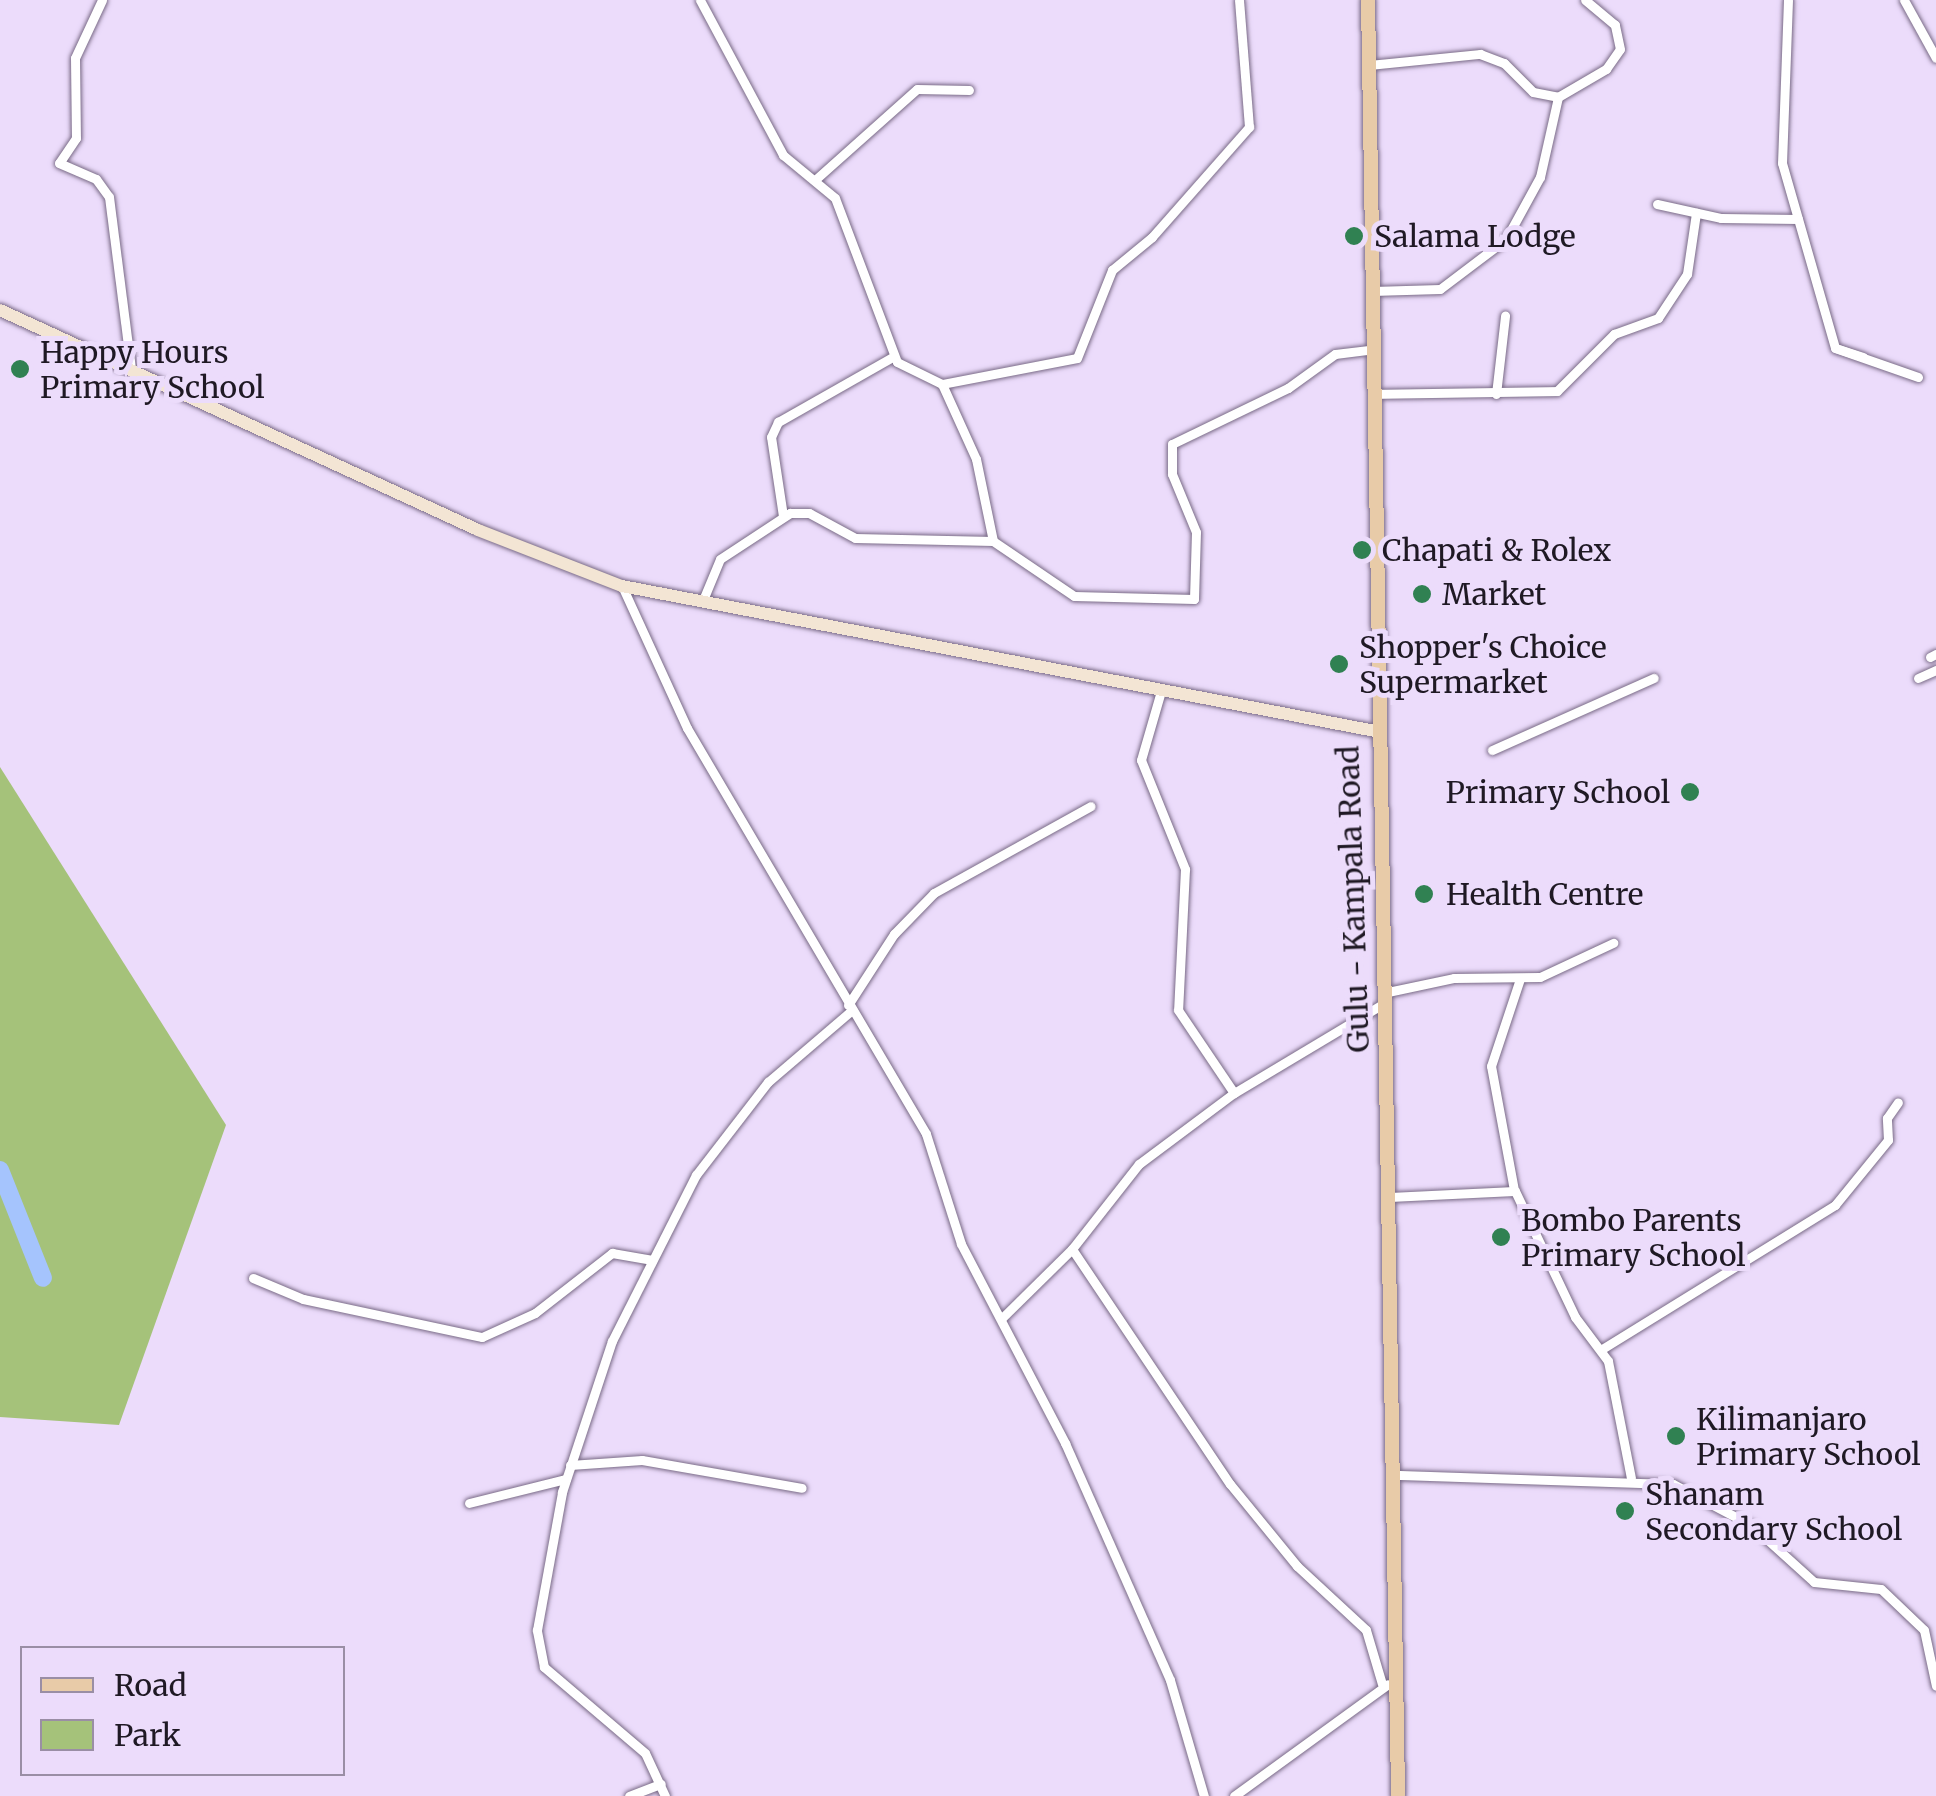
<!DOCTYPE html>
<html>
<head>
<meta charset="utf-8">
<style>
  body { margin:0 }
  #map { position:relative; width:1936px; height:1796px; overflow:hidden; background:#ecdcfb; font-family:Merriweather,serif }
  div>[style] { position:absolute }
  .green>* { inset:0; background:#a5c27a }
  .river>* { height:18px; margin:-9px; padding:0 9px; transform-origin:9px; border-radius:9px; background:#a5c4fd }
  .roads { filter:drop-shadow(0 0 2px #796a86) drop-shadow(0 0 2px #796a86) }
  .street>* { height:9px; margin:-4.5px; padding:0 4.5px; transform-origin:4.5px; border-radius:4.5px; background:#fff }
  .secondary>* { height:12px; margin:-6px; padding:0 6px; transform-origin:6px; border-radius:6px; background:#f3e5d4 }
  .primary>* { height:14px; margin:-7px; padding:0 7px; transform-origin:7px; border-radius:7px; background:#e8cba8 }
  .dots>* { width:28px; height:28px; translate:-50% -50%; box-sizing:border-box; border:5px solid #ecdcfb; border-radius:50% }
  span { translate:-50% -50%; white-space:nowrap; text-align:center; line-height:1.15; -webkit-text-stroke:10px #ecdcfb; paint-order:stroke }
  .poi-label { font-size:30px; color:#1f1924 }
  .left { translate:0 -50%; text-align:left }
  .right { translate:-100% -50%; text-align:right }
  .street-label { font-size:30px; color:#1f1924 }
  .legend { position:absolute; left:20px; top:1646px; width:325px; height:130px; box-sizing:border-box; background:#ecdcfb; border:2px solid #9a8ea5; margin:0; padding:12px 18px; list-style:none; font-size:30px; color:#1f1924 }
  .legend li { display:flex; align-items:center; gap:20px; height:50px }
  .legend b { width:50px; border:2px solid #9a8ea5 }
</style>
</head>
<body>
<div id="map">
  <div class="green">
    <i style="clip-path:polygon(0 767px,226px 1125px,119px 1425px,0 1417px)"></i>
  </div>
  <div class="river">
    <i style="left:0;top:1170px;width:116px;rotate:68.3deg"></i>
  </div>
  <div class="roads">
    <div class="street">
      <i style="left:102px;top:0;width:64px;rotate:115deg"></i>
      <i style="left:75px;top:58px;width:80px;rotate:89.3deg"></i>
      <i style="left:76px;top:138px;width:30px;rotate:124deg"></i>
      <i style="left:59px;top:163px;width:40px;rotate:23.4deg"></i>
      <i style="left:96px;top:179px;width:22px;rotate:54deg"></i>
      <i style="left:109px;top:197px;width:173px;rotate:82.7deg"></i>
      <i style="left:700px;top:0;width:176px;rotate:61.8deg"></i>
      <i style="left:783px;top:155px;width:67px;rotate:39.6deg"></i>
      <i style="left:835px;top:198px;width:175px;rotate:69.3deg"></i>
      <i style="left:897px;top:362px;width:50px;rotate:26.1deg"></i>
      <i style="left:1788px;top:0;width:163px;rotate:92.1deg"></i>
      <i style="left:1782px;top:163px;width:192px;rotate:74deg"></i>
      <i style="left:1904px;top:0;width:66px;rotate:61.1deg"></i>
      <i style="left:1369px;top:65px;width:112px;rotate:-5.7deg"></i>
      <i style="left:1480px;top:54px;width:26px;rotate:21deg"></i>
      <i style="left:1504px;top:63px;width:41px;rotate:45deg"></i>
      <i style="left:1533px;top:92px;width:25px;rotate:11deg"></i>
      <i style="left:1558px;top:97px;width:56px;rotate:-30.3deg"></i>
      <i style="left:1606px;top:69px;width:24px;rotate:-55deg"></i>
      <i style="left:1620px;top:49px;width:25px;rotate:-102deg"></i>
      <i style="left:1615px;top:25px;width:39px;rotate:-140deg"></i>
      <i style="left:816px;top:179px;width:135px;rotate:-41.7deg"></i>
      <i style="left:917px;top:89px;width:52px;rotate:1.1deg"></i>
      <i style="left:1657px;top:204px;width:66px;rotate:12.3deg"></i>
      <i style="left:1721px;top:218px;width:77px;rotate:0.7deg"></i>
      <i style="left:1372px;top:291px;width:68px;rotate:-1.7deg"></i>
      <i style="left:1440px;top:289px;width:83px;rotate:-37.1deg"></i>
      <i style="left:1506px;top:239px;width:71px;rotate:-61.3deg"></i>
      <i style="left:1540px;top:177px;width:82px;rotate:-77.3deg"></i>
      <i style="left:1863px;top:357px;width:29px;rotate:-162deg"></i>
      <i style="left:1835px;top:348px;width:88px;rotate:19.3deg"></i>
      <i style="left:1372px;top:394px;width:185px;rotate:-0.9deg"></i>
      <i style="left:1557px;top:391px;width:81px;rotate:-45deg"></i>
      <i style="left:1614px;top:334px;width:47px;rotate:-20deg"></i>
      <i style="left:1658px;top:318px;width:53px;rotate:-56.6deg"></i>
      <i style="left:1687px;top:274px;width:62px;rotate:-81.6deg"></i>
      <i style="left:1496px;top:394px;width:79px;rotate:-83.4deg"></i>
      <i style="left:783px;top:516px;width:80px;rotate:-98.6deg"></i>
      <i style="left:771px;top:437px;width:17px;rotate:-65deg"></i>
      <i style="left:778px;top:422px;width:133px;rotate:-29.6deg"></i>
      <i style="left:993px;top:541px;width:98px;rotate:34.2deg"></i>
      <i style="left:1074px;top:596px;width:120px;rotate:1.4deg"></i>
      <i style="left:1194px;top:599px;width:67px;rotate:-88.3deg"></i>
      <i style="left:1196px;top:532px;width:63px;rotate:-112.5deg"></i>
      <i style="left:1172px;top:474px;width:30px;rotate:-90deg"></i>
      <i style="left:1172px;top:444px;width:129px;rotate:-25.8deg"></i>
      <i style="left:1288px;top:388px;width:58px;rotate:-35.9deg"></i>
      <i style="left:1335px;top:354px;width:34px;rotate:-7deg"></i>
      <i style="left:622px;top:586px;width:156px;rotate:65.4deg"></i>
      <i style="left:687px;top:728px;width:471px;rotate:59.5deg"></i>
      <i style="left:926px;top:1134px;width:115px;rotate:72.3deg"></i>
      <i style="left:961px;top:1244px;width:225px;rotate:62.4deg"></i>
      <i style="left:1065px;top:1443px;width:259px;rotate:66.1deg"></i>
      <i style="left:1170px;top:1680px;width:121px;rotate:73.7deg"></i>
      <i style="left:703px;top:600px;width:44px;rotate:-67.5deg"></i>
      <i style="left:720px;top:559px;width:84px;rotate:-33.3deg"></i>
      <i style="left:790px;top:513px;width:19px"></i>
      <i style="left:809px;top:513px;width:52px;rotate:28.5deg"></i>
      <i style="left:855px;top:538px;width:138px;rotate:1.2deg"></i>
      <i style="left:993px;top:541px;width:84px;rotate:-101.7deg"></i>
      <i style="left:976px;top:459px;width:82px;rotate:-114.4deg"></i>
      <i style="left:942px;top:384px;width:137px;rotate:-10.9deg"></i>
      <i style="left:1077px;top:358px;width:95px;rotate:-68.3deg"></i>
      <i style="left:1112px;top:270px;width:52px;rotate:-39.5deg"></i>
      <i style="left:1152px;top:237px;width:147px;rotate:-48.6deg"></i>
      <i style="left:1249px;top:127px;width:127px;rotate:-94.5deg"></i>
      <i style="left:1930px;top:657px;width:7px;rotate:-27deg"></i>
      <i style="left:1918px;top:678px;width:20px;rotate:-24deg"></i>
      <i style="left:1161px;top:691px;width:72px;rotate:106.2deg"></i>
      <i style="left:1141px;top:760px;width:118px;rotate:68deg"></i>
      <i style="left:1185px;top:869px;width:141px;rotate:92.8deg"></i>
      <i style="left:1178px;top:1010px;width:100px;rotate:56deg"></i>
      <i style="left:1492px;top:750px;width:177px;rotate:-24deg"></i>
      <i style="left:1383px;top:993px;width:73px;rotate:-11.9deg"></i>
      <i style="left:1454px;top:978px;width:86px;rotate:-0.7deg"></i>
      <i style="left:1540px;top:977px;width:81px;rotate:-25deg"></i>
      <i style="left:848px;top:1005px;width:85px;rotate:-57.1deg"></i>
      <i style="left:894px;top:934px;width:57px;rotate:-45.7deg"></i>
      <i style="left:934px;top:893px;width:179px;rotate:-29deg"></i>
      <i style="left:1514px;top:1190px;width:126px;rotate:-100.5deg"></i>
      <i style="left:1491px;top:1066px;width:92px;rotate:-71.6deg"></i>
      <i style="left:1389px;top:1197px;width:126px;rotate:-2.7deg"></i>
      <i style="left:1515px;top:1191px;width:140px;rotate:64.5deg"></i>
      <i style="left:1575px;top:1317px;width:55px;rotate:53.1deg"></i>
      <i style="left:1608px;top:1361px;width:119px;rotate:78.9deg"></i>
      <i style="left:1072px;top:1249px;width:283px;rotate:56.1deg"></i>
      <i style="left:1230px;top:1484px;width:106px;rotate:50.7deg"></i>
      <i style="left:1297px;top:1566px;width:94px;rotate:42.8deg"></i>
      <i style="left:1366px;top:1630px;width:56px;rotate:73.5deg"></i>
      <i style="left:253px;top:1278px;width:54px;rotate:22.8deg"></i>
      <i style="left:303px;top:1299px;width:183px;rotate:12deg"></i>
      <i style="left:482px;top:1337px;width:58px;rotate:-24.4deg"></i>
      <i style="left:535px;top:1313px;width:98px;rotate:-37.9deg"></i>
      <i style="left:612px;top:1253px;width:41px;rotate:9.9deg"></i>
      <i style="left:1003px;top:1317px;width:97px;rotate:-44.6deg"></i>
      <i style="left:1072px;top:1249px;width:108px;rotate:-51.8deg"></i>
      <i style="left:1139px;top:1164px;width:119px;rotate:-36.8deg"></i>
      <i style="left:1234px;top:1093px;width:174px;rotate:-30.9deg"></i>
      <i style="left:1602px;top:1349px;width:274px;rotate:-31.7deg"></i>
      <i style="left:1835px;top:1205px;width:84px;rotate:-50.8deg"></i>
      <i style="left:1888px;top:1140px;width:22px;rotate:-93deg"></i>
      <i style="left:1887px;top:1118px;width:19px;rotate:-55deg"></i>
      <i style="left:570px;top:1465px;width:72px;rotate:-4deg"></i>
      <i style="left:642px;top:1460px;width:162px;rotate:9.9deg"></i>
      <i style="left:1397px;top:1475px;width:276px;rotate:1.9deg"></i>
      <i style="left:1673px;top:1484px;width:88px;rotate:27.7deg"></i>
      <i style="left:1751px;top:1525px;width:85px;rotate:42.1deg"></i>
      <i style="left:1814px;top:1582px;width:67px;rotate:6deg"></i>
      <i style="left:1881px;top:1589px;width:59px;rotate:43.6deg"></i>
      <i style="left:1924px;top:1630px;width:57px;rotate:77.9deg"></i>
      <i style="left:469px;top:1503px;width:100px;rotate:-13.9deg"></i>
      <i style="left:629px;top:1796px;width:34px;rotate:-21deg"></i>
      <i style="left:665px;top:1796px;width:47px;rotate:-114.9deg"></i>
      <i style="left:645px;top:1753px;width:133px;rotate:-139.6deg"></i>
      <i style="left:544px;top:1667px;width:38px;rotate:-101deg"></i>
      <i style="left:537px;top:1630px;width:140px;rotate:-79.7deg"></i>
      <i style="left:562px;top:1492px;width:159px;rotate:-71.7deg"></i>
      <i style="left:612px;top:1341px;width:186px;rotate:-63.2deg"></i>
      <i style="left:696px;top:1175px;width:118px;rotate:-52.3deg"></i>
      <i style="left:768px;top:1082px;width:111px;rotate:-40.6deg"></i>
      <i style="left:1234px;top:1796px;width:190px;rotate:-36deg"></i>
    </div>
    <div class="secondary">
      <i style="left:0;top:310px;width:526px;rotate:24.71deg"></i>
      <i style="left:478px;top:530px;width:155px;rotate:21.3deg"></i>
      <i style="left:622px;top:586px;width:767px;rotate:10.9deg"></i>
    </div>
    <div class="primary">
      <i style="left:1368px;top:0;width:1796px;rotate:89.04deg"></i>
    </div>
  </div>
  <div class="dots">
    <i style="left:1354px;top:236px;background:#308152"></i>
    <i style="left:20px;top:369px;background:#308152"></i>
    <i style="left:1362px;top:550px;background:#308152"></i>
    <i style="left:1422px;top:594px;background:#308152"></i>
    <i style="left:1339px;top:664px;background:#308152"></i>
    <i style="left:1690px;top:792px;background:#308152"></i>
    <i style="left:1424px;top:894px;background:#308152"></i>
    <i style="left:1501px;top:1237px;background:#308152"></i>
    <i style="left:1676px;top:1436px;background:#308152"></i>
    <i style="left:1625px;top:1511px;background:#308152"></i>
  </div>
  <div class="poi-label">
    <span class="left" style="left:1374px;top:236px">Salama Lodge</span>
    <span class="left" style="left:40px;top:369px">Happy Hours<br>Primary School</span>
    <span class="left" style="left:1382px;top:550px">Chapati &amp; Rolex</span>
    <span class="left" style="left:1442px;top:594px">Market</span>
    <span class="left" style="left:1359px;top:664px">Shopper's Choice<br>Supermarket</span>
    <span class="right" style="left:1670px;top:792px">Primary School</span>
    <span class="left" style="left:1446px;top:894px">Health Centre</span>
    <span class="left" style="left:1521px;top:1237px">Bombo Parents<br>Primary School</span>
    <span class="left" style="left:1696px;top:1436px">Kilimanjaro<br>Primary School</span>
    <span class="left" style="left:1645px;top:1511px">Shanam<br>Secondary School</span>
  </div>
  <div class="street-label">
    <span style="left:1353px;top:899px;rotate:-92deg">Gulu - Kampala Road</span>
  </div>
  <ul class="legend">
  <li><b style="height:12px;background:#e8cba8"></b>Road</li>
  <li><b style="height:28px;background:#a5c27a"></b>Park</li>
  </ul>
</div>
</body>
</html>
